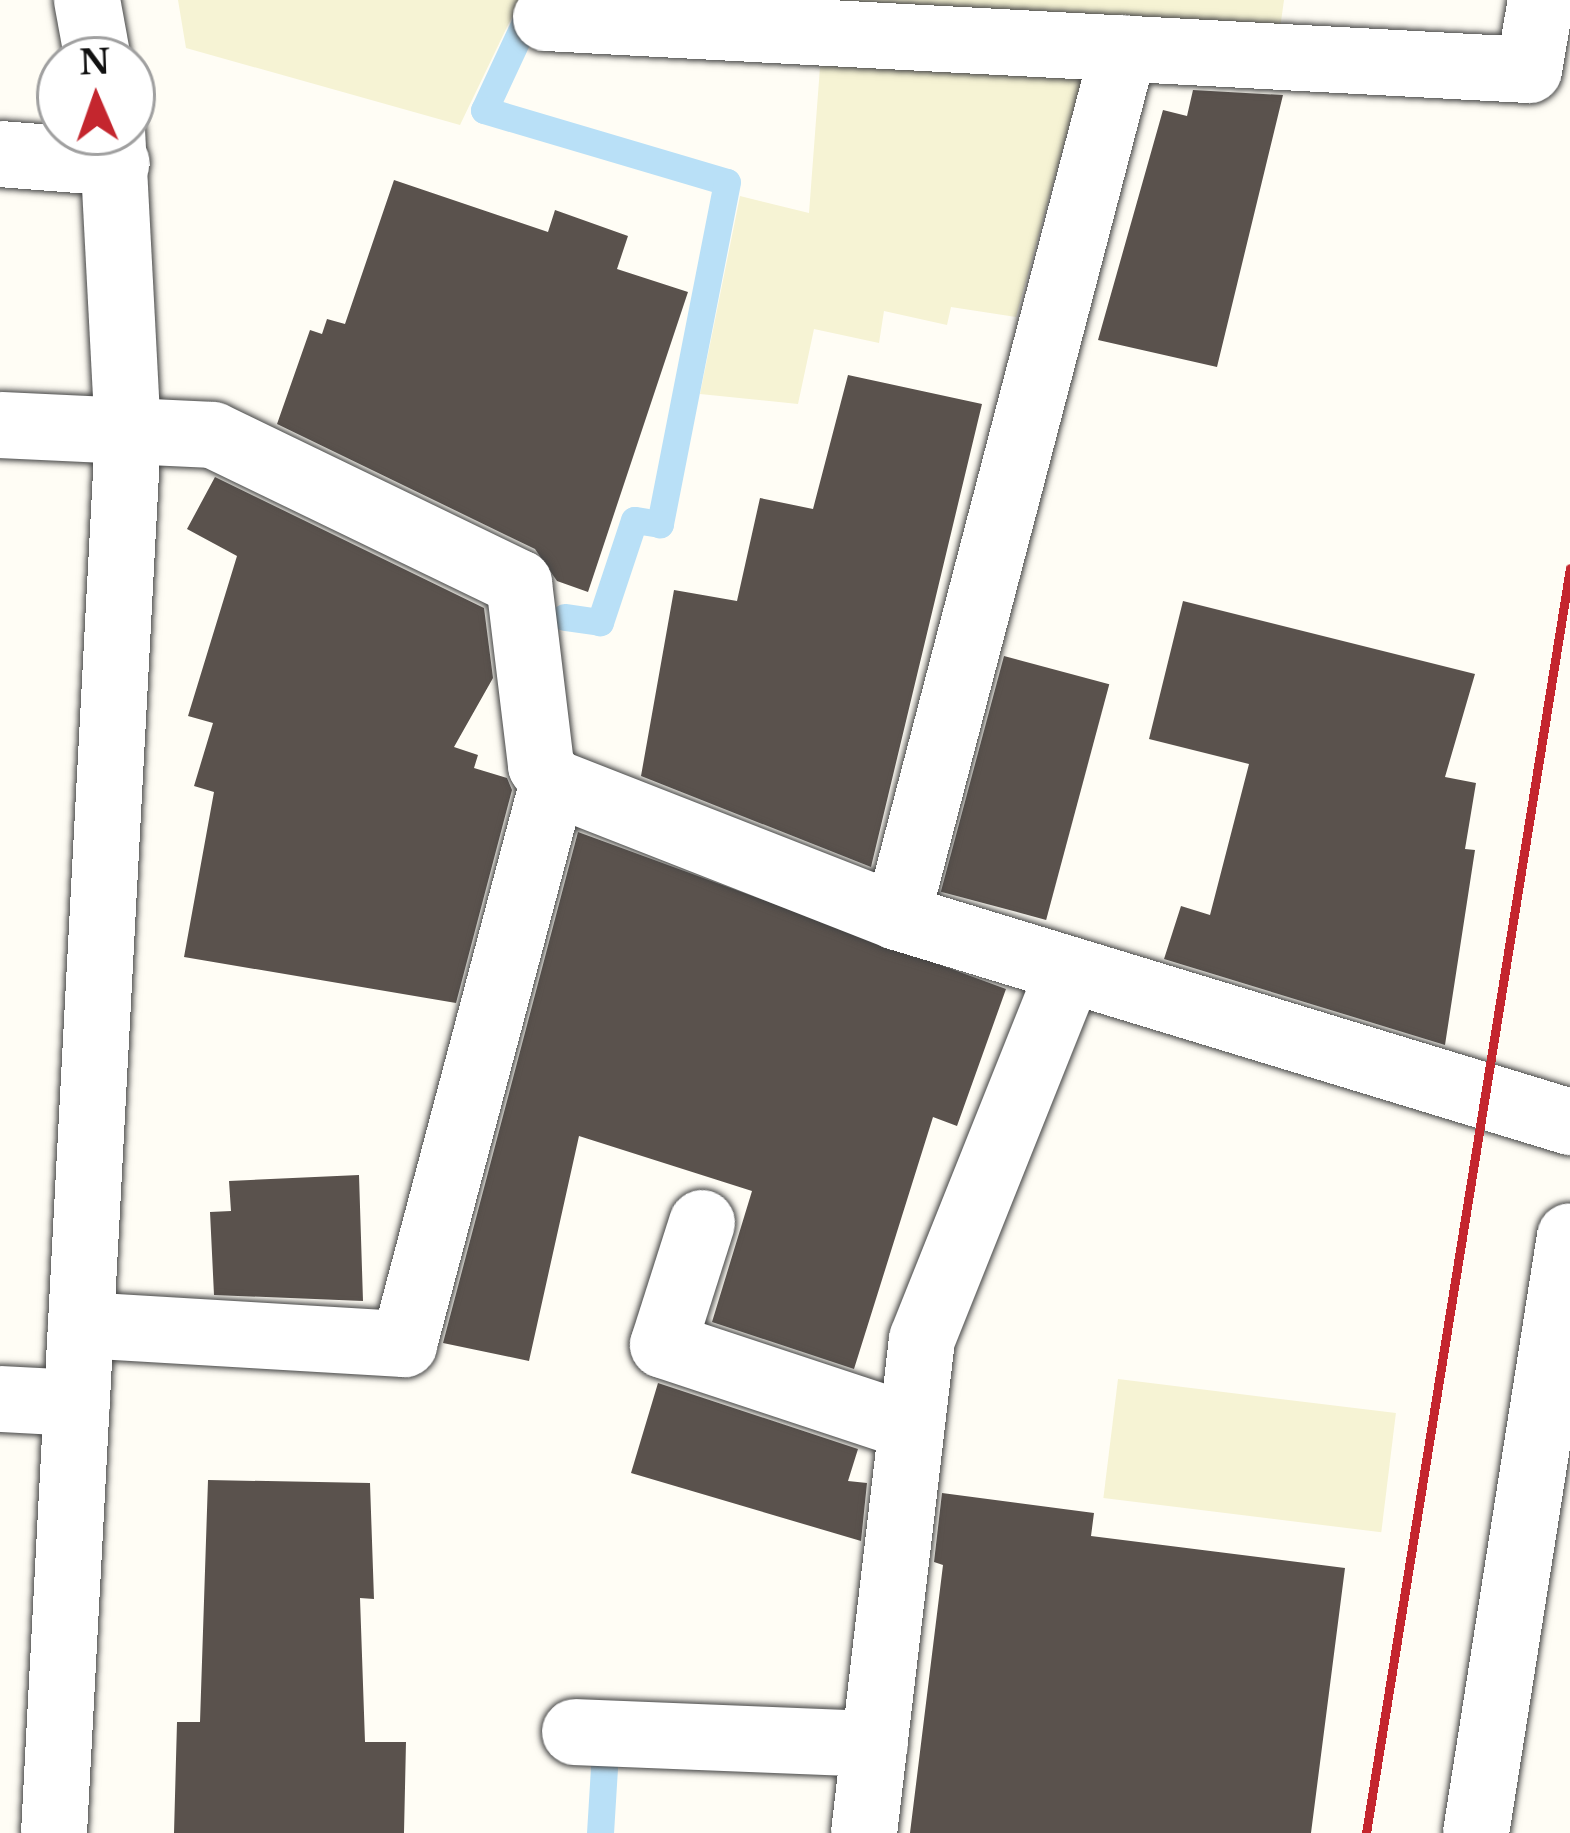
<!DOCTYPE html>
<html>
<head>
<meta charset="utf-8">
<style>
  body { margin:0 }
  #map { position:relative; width:1570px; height:1833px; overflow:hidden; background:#fffdf5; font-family:"Libre Baskerville",serif }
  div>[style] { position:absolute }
  .farmland>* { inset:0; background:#f6f3d4; transform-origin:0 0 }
  .stream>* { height:27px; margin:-13.5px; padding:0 13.5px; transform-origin:13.5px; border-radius:13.5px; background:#b9e0f7 }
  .building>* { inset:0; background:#5a524d; transform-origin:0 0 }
  .roads { filter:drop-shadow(0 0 3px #444) drop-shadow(0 0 3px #444) }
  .minor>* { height:66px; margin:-33px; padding:0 33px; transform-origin:33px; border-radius:33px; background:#fff }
  .rail>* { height:9px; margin:-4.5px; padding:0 4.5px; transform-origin:4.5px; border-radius:4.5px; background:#c4262e }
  span { translate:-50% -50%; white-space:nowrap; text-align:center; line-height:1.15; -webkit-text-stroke:12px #fff; paint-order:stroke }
  .north { position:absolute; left:36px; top:36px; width:120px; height:120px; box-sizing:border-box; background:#fff; border:3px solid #a0a0a0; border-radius:50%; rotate:358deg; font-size:33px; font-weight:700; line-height:48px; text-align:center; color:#111 }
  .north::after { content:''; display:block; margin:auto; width:42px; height:54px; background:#c4262e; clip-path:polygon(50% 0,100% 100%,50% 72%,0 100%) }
</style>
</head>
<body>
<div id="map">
  <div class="farmland">
    <i style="clip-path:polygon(178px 0,520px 0,460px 125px,186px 48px)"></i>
    <i style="clip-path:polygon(585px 0,1284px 0,1280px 29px)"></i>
    <i style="clip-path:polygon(821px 54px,1083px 75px,1016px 317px,951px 307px,947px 325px,884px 311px,879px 343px,814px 329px,798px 404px,700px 394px,740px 196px,809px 213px)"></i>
    <i style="left:1118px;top:1379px;width:280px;height:120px;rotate:7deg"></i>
  </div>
  <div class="stream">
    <i style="left:534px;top:3px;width:118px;rotate:115deg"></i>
    <i style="left:484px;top:110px;width:253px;rotate:16.5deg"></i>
    <i style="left:727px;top:182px;width:349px;rotate:101.1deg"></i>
    <i style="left:660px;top:524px;width:26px;rotate:-171deg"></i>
    <i style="left:634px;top:520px;width:108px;rotate:108.4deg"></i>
    <i style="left:600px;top:622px;width:36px;rotate:-172deg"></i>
    <i style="left:600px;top:1833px;width:66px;rotate:-86.5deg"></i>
  </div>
  <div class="building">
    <i style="clip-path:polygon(1193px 90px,1283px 95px,1217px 367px,1098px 340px,1163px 110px,1187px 116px)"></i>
    <i style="clip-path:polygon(394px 180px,548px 232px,555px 210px,628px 236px,617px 269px,688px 292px,588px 592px,557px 581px,535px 549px,277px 424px,310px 330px,322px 334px,327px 319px,345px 324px)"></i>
    <i style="clip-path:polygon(848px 375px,982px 404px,871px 867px,641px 776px,674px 590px,737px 601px,760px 498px,813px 509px)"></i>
    <i style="clip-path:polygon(215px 477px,484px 608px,493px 678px,454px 747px,478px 755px,474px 768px,507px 778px,512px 790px,456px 1003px,184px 957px,214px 792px,194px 786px,213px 723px,188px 716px,237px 556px,187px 529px)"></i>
    <i style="clip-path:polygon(1183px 601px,1475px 674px,1445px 777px,1476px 783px,1465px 849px,1475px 850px,1445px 1045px,1164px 959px,1181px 906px,1210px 915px,1249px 764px,1149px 739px)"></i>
    <i style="left:1004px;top:656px;width:109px;height:244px;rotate:15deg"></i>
    <i style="clip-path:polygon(578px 832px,1006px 989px,957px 1126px,933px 1117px,854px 1369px,712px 1322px,752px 1191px,579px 1136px,529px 1361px,443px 1343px)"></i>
    <i style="clip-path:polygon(359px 1175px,363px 1301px,214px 1295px,210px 1212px,231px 1211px,229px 1181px)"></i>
    <i style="clip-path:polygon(658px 1383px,858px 1449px,848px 1481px,867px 1483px,861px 1541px,631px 1473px)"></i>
    <i style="clip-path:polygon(208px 1480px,370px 1483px,374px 1599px,360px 1598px,365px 1742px,406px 1742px,404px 1833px,174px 1833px,177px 1722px,200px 1722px)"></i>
    <i style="clip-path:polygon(942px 1493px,1094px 1513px,1091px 1536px,1345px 1568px,1311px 1833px,910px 1833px,943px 1565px,934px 1562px)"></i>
  </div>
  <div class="roads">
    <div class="minor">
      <i style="left:87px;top:0;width:61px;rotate:79.6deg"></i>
      <i style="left:546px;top:18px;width:984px;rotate:3.03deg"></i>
      <i style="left:1529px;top:70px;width:71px;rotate:-80.3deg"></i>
      <i style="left:0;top:154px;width:117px;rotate:4.4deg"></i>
      <i style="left:0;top:425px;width:213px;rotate:2.7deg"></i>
      <i style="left:213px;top:435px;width:340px;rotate:25.8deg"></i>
      <i style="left:519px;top:583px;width:184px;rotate:83.1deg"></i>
      <i style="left:541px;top:766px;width:20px;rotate:53deg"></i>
      <i style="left:553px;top:782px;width:370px;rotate:21.4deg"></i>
      <i style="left:897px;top:917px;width:704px;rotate:16.94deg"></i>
      <i style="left:897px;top:917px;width:898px;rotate:-75.36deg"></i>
      <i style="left:702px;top:1223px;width:128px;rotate:107.7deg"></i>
      <i style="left:663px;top:1345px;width:261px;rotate:18.3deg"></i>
      <i style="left:81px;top:1325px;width:324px;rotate:3.4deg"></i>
      <i style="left:404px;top:1344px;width:581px;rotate:-75.15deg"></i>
      <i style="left:0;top:1399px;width:77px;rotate:3deg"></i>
      <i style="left:575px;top:1732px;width:300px;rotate:2.3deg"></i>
      <i style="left:54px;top:1833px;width:1400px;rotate:-86.97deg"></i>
      <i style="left:128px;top:435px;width:303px;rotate:-93deg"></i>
      <i style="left:864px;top:1833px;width:497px;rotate:-83.3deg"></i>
      <i style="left:922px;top:1339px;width:395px;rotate:-68.2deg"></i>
      <i style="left:1476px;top:1833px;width:604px;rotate:-81.05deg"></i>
    </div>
  </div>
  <div class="rail">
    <i style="left:1366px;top:1833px;width:1281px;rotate:-80.84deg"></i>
  </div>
  <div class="north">N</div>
</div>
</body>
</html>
